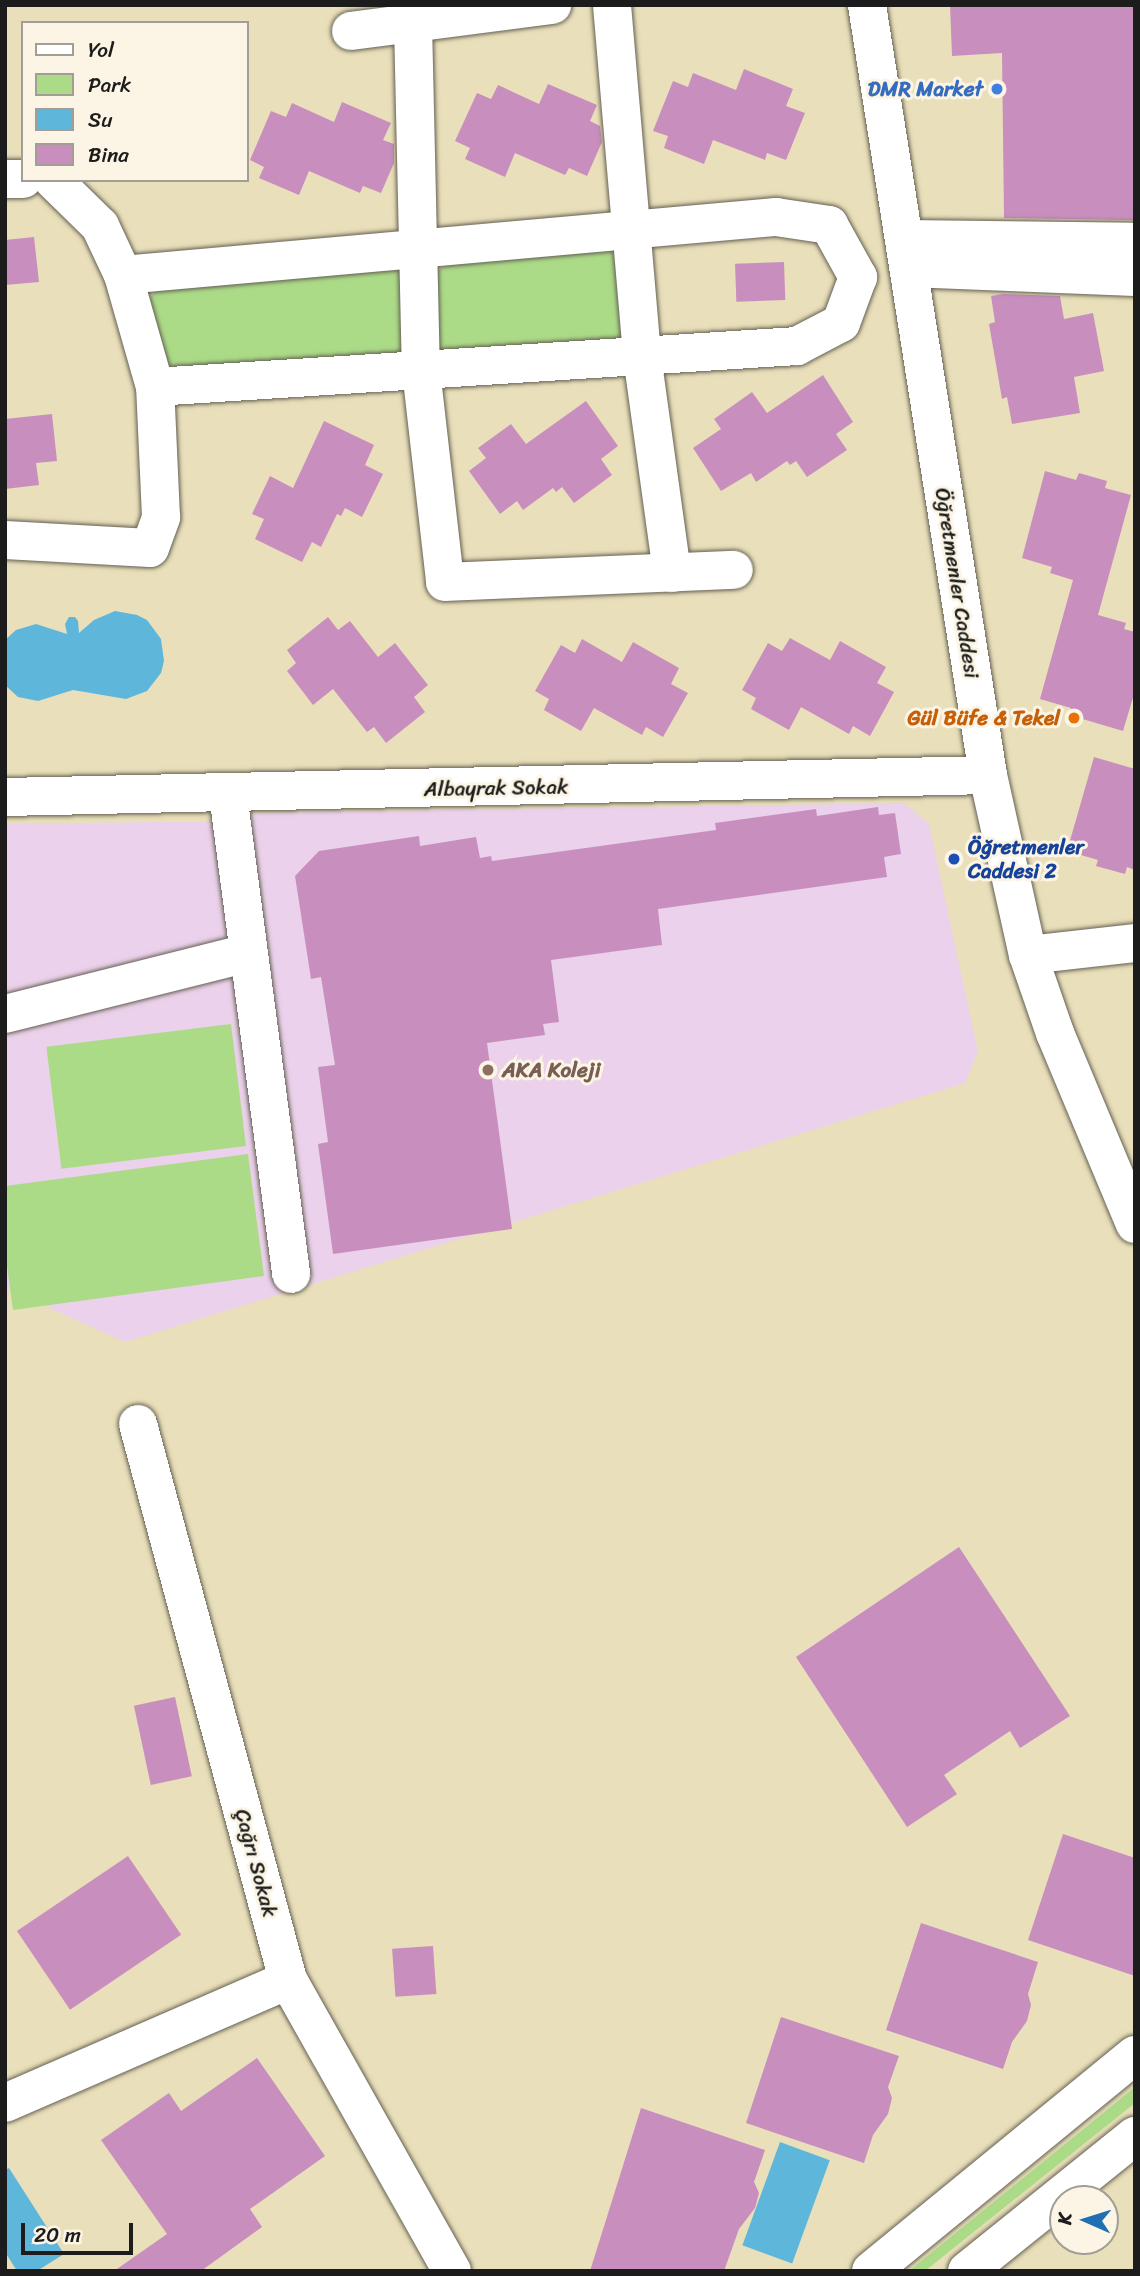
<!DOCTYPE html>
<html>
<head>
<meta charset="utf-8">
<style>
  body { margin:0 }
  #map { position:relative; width:1140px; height:2276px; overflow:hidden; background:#e9dfba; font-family:Sriracha,sans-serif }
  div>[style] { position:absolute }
  .built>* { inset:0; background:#ebd1eb }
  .green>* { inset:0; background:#acdb88; transform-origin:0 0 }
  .water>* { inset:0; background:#5eb7db; transform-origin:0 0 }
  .building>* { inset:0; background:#c88fbe; transform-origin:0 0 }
  .roads { filter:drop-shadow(0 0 2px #646053) drop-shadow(0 0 2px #646053) }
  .minor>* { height:38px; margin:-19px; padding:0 19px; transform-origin:19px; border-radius:19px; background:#fff }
  .major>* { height:38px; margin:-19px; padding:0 19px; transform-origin:19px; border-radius:19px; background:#fff }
  .dots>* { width:19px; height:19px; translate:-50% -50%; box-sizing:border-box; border:4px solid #fcf5e5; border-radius:50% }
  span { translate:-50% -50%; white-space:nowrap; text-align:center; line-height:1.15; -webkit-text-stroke:6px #fcf5e5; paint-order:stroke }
  .shop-label { font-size:21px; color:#366cbe; font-weight:700 }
  .right { translate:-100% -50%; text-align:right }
  .street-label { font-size:21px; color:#1c1c1c }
  .food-label { font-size:21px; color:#c56008; font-weight:700 }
  .transit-label { font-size:21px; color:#164399; font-weight:700 }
  .left { translate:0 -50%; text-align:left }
  .education-label { font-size:21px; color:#785e54; font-weight:700 }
  .frame { position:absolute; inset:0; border:7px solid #1c1c1c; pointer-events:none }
  .legend { position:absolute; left:21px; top:21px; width:228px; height:161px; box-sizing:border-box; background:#fcf5e5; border:2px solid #a29e95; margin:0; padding:9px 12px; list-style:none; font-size:21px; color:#1c1c1c }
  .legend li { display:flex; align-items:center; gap:14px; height:35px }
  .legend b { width:35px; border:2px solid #a29e95 }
  .north { position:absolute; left:1049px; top:2185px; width:70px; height:70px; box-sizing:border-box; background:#fcf5e5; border:2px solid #a29e95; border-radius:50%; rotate:273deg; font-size:19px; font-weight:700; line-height:28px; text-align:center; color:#1c1c1c }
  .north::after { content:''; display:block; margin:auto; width:24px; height:32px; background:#1f6fb2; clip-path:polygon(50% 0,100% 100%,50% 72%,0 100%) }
  .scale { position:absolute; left:21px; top:2223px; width:112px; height:32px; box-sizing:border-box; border:4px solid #1c1c1c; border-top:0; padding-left:9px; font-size:21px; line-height:24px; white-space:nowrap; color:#1c1c1c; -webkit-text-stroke:5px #fcf5e5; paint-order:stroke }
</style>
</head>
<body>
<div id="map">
  <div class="built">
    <i style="clip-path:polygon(904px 803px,929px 824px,978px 1052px,965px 1083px,125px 1342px,5px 1288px,5px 824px,223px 821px,255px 813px)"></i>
  </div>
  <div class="green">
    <i style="clip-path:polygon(610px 250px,619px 260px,627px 332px,614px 344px,454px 358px,437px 349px,438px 271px,446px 265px)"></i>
    <i style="clip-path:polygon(396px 267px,407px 278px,406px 344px,400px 356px,173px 367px,161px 358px,150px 298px,161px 284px)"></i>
    <i style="left:231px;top:1024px;width:123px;height:186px;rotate:83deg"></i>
    <i style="clip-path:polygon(248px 1154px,264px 1276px,13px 1310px,5px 1251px,5px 1186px)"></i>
    <i style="clip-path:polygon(1135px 2087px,1135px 2103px,925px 2271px,909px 2271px)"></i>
  </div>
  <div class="water">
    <i style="clip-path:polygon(115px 611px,137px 615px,147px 620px,161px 639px,164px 661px,161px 673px,147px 691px,126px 699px,73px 690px,38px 701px,18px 697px,5px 685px,5px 640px,16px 630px,36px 624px,67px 634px,65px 624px,69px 617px,75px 617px,78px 621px,79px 633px,94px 620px)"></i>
    <i style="left:780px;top:2142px;width:53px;height:110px;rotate:20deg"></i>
    <i style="clip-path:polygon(9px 2168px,64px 2254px,37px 2271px,17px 2271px,5px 2252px,5px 2170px)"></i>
  </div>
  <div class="building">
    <i style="clip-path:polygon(950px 5px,1135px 5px,1135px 220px,1004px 218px,1002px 53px,952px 56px)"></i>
    <i style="clip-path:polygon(744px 69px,793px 89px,786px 106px,805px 113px,786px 160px,767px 153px,765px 160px,713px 140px,704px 164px,664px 148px,668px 136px,653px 131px,673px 81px,688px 87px,693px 73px,736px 90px)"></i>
    <i style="clip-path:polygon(548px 84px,597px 105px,590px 121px,600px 126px,602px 142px,587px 176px,569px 168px,565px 175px,515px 153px,505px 177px,465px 159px,470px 148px,455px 141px,477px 93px,491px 99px,498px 85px,539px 104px)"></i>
    <i style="clip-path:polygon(342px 102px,391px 123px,383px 140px,394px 144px,394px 163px,381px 193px,363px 186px,360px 193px,309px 171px,299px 195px,259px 178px,264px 167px,250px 160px,271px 111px,286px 117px,292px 103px,334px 122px)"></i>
    <i style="clip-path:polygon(34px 237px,39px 282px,5px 285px,5px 240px)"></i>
    <i style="left:784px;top:262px;width:38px;height:49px;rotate:88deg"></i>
    <i style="clip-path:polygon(1003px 294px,1060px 296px,1064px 319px,1093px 313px,1104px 371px,1074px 377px,1080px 413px,1012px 424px,1007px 397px,1002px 399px,989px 324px,995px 322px,991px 296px)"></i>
    <i style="clip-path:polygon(823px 375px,853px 422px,836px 434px,847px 450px,807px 477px,796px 461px,790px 465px,787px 461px,756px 482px,751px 473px,721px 491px,693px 448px,721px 429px,714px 419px,752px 392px,767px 413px)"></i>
    <i style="clip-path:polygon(586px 401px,618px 446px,601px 459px,612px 475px,574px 503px,562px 487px,556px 492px,553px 488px,523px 510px,517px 501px,500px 514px,469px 471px,486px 458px,478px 448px,511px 424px,526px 444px)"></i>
    <i style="clip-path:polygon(52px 414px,57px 461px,36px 463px,39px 485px,5px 489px,5px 419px)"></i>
    <i style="clip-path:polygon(324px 421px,374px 445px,365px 465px,383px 474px,362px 517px,345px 508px,341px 516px,337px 514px,321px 547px,312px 542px,302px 562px,255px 539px,264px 519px,252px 514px,270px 476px,293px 488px)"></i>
    <i style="clip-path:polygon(1045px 471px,1076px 480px,1079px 473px,1107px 481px,1105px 488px,1131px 495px,1098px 615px,1126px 623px,1124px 629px,1135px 632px,1135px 691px,1123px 731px,1069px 715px,1071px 708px,1040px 699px,1073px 580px,1050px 573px,1052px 567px,1022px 558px)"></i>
    <i style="clip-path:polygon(328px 617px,338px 630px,350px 621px,378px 657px,395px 643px,428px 685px,414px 697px,425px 712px,386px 743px,374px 727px,367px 732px,333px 689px,313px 705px,287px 671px,296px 663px,287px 650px)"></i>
    <i style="clip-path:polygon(790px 638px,830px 660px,840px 641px,886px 667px,877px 683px,894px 692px,870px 736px,853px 726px,849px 734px,801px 707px,789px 730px,751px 709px,756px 698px,742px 690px,768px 643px,782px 651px)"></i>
    <i style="clip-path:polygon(582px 639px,622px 662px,633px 642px,679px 668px,671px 684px,688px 693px,663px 737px,646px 727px,642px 735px,594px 708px,581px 731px,544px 710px,549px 699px,535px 691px,561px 645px,575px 653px)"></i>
    <i style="clip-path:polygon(1094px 757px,1135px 769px,1135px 870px,1127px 867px,1125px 874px,1096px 866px,1098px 860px,1067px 851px)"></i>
    <i style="clip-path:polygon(878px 807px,879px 815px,895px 813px,901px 854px,884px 857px,887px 877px,658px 909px,662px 945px,551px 960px,559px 1022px,543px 1024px,545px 1035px,487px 1043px,512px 1229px,333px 1254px,318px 1144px,328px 1142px,318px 1067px,335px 1065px,321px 977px,311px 979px,295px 876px,319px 851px,419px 836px,420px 846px,476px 837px,480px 858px,491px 856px,492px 861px,716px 830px,715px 823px,816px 809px,817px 816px)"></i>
    <i style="clip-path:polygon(959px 1547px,1070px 1716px,1020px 1748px,1010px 1731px,944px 1775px,957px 1794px,907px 1827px,796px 1657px)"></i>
    <i style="left:175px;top:1697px;width:81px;height:42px;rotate:78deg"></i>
    <i style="clip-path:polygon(1063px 1834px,1135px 1858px,1135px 1976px,1028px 1940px)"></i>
    <i style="left:128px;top:1856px;width:95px;height:134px;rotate:56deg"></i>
    <i style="clip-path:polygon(921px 1923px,1038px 1962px,1028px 1994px,1031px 2005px,1027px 2021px,1012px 2042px,1003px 2069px,886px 2030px)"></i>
    <i style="left:433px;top:1946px;width:48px;height:41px;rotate:86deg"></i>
    <i style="clip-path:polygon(781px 2017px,899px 2056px,888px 2087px,892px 2098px,888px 2114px,873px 2135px,864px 2163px,746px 2123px)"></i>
    <i style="clip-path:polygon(257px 2058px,325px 2156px,250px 2209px,262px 2227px,201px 2271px,114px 2271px,167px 2234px,101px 2140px,169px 2093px,181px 2111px)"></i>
    <i style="clip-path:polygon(641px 2108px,765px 2150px,754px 2182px,759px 2193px,755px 2208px,739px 2229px,724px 2271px,590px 2271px)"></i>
  </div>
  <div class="roads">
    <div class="minor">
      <i style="left:612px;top:5px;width:352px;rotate:85.1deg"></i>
      <i style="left:642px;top:356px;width:219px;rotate:82.1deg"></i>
      <i style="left:413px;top:23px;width:347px;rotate:88.7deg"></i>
      <i style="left:421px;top:370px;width:213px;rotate:83.5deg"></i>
      <i style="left:445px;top:582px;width:289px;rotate:-2.4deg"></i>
      <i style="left:351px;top:31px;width:203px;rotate:-7.4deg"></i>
      <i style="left:5px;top:179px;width:18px"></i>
      <i style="left:904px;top:239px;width:231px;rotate:0.7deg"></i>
      <i style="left:909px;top:268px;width:226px;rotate:2.3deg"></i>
      <i style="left:123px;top:275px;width:656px;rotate:-5.08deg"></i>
      <i style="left:776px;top:217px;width:54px;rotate:8.6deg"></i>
      <i style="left:829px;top:225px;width:60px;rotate:60.9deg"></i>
      <i style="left:858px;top:277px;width:49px;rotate:110.3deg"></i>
      <i style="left:841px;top:323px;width:50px;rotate:152.4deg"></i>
      <i style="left:797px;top:346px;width:643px;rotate:176.35deg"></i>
      <i style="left:5px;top:540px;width:145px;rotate:3.2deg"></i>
      <i style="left:150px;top:548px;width:33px;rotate:-70deg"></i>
      <i style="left:161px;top:517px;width:130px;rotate:-92.6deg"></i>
      <i style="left:155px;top:387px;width:116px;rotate:-105.9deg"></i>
      <i style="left:123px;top:275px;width:54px;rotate:-115.1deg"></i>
      <i style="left:100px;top:226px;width:66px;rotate:-135.6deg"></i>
      <i style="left:228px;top:794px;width:484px;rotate:82.5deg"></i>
      <i style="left:5px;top:797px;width:983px;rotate:-1.28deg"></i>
      <i style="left:1028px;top:955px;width:108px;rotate:-6.4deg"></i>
      <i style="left:5px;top:1014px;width:251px;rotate:-14.1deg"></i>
      <i style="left:138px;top:1424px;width:576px;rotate:74.9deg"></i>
      <i style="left:288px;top:1980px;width:334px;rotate:60.6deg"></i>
      <i style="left:5px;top:2103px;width:309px;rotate:-23.5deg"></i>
    </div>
    <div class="major">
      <i style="left:867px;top:5px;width:779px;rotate:81.07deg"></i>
      <i style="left:988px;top:775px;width:184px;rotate:77.5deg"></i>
      <i style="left:1028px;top:955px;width:83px;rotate:70.9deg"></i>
      <i style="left:1055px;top:1033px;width:207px;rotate:67.3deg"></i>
      <i style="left:871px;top:2271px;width:341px;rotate:-39.3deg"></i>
      <i style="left:967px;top:2271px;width:216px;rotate:-38.8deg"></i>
    </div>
  </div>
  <div class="dots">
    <i style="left:997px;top:89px;background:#3f7fe0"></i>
    <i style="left:1074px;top:718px;background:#e8710a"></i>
    <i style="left:954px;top:859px;background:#1a4fb4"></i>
    <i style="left:488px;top:1070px;background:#8d6e63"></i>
  </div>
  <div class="shop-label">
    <span class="right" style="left:983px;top:89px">DMR Market</span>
  </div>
  <div class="street-label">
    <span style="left:957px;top:583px;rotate:81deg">Öğretmenler Caddesi</span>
    <span style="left:496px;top:788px;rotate:-1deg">Albayrak Sokak</span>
    <span style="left:256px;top:1863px;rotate:75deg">Çağrı Sokak</span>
  </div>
  <div class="food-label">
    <span class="right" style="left:1060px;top:718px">Gül Büfe &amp; Tekel</span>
  </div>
  <div class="transit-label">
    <span class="left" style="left:968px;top:859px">Öğretmenler<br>Caddesi 2</span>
  </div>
  <div class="education-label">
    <span class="left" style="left:502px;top:1070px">AKA Koleji</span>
  </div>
  <div class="frame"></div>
  <ul class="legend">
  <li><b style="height:9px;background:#fff"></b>Yol</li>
  <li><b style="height:19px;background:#acdb88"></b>Park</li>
  <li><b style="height:19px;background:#5eb7db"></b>Su</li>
  <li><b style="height:19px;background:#c88fbe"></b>Bina</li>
  </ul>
  <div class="north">K</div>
  <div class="scale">20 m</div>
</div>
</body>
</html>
